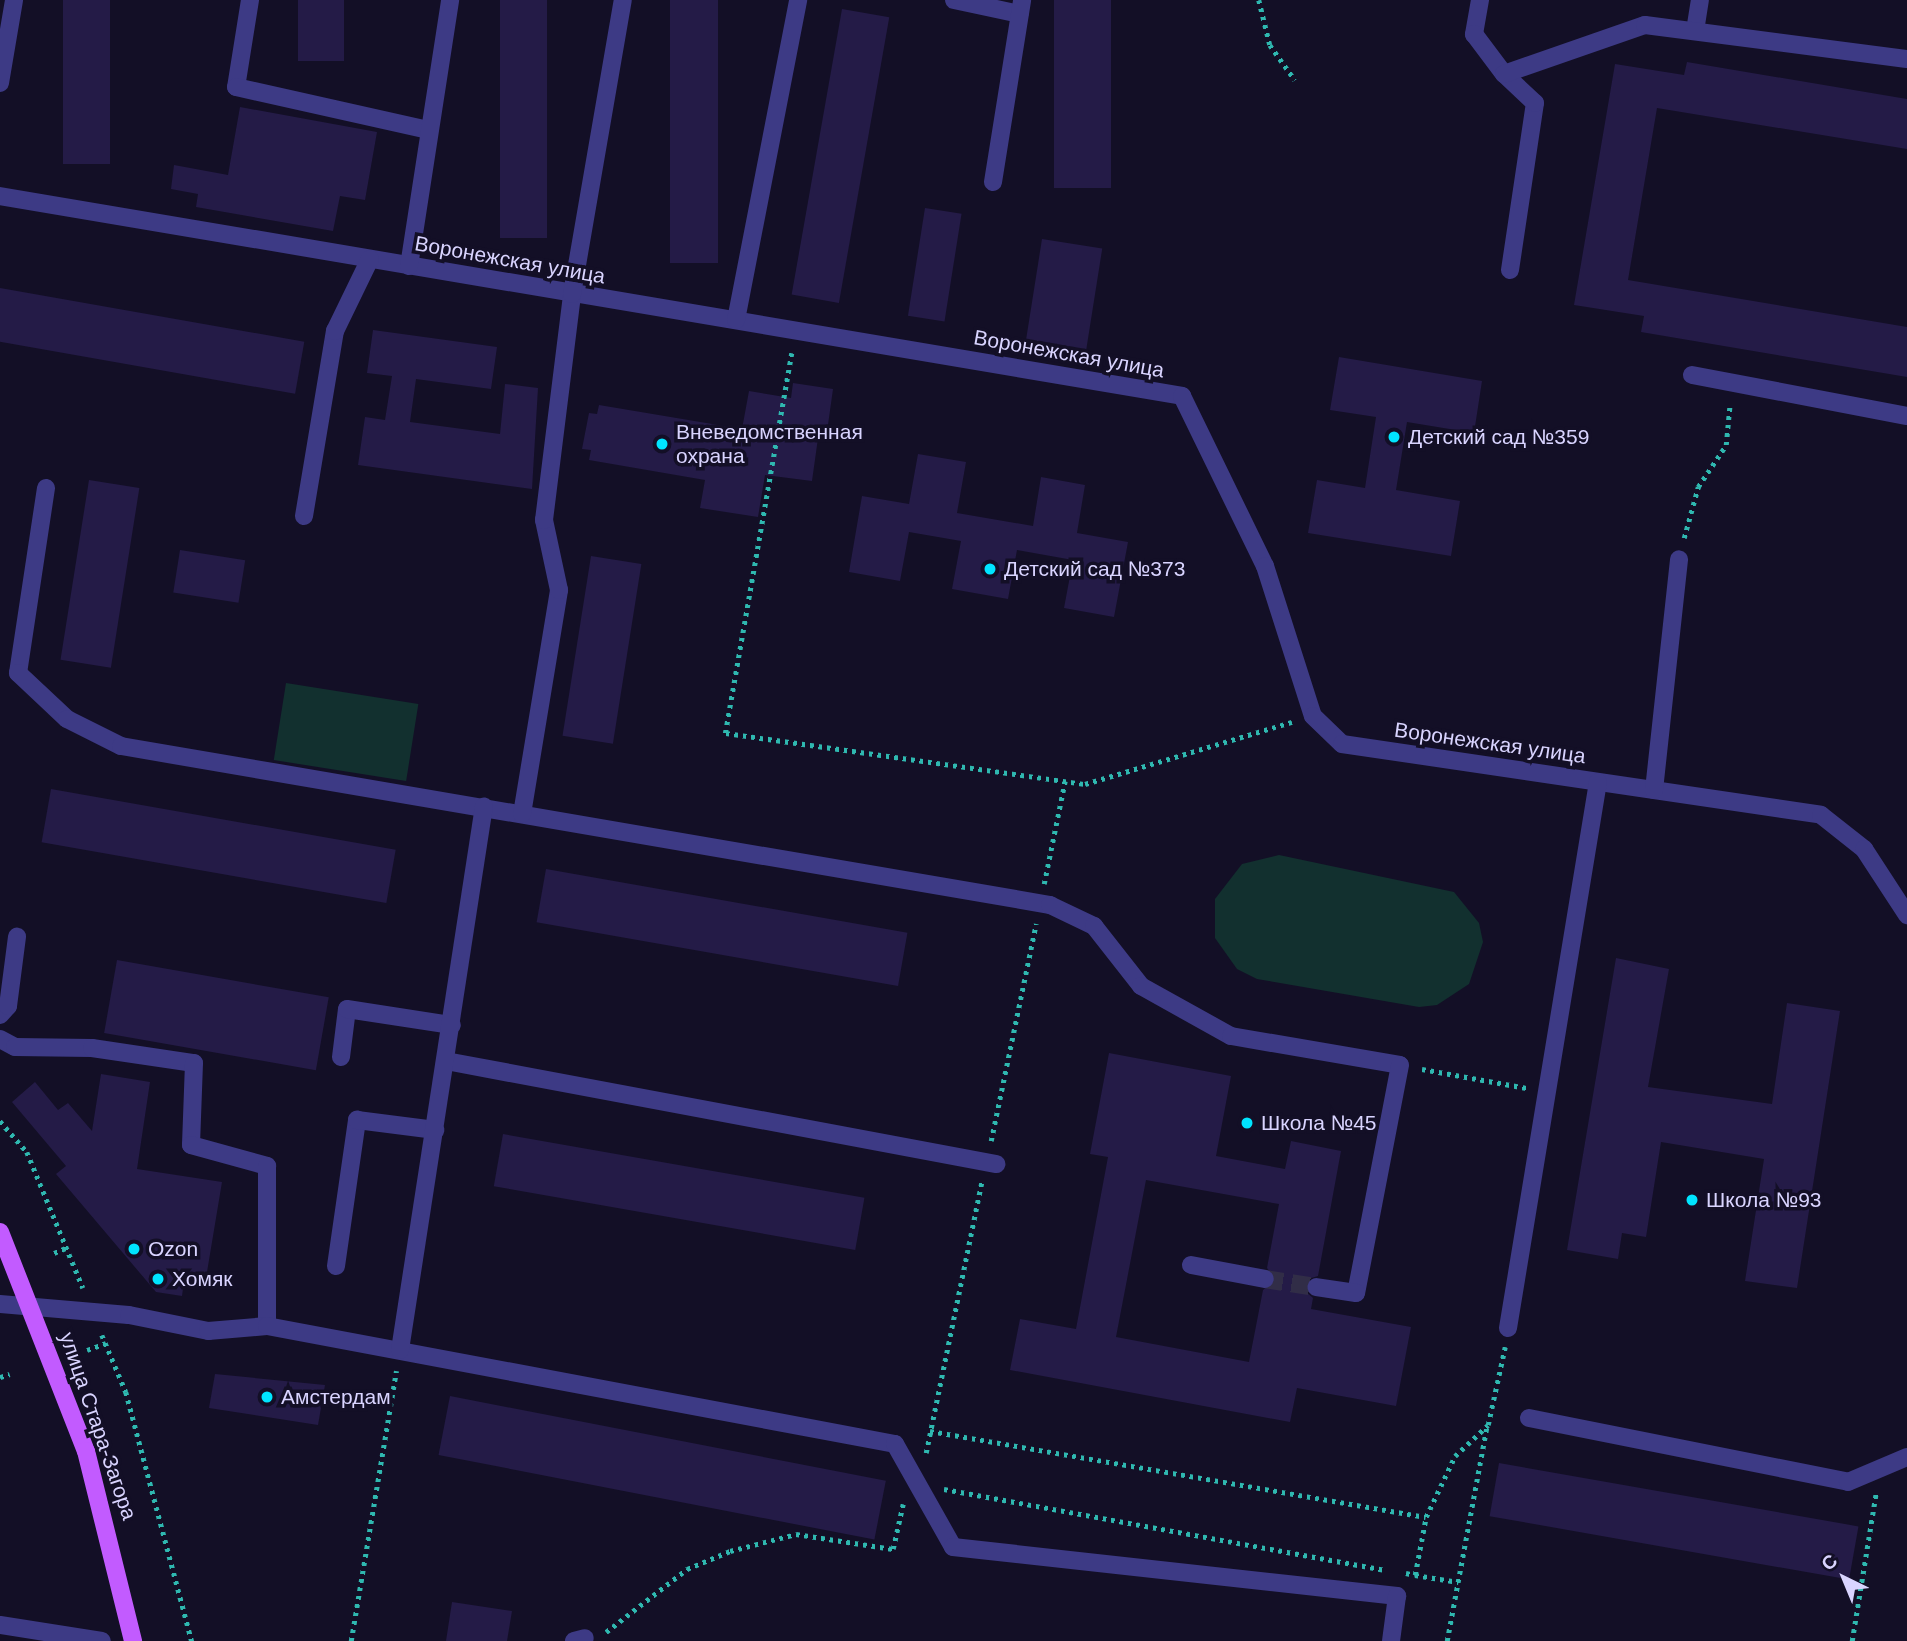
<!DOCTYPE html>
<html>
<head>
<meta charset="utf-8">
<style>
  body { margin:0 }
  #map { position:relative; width:1907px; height:1641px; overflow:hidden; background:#130f26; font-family:Arial,sans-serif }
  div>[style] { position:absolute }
  .green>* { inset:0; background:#12302f; transform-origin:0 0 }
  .building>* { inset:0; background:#241b47; transform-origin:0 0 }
  .minor-tunnel>* { height:18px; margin-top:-9px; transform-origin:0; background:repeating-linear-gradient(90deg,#312d47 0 18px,transparent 0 27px) }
  .path>* { height:4.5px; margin-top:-2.25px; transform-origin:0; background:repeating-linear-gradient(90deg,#2fb8b0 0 3.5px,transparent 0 8.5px) }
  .minor>* { height:18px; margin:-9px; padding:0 9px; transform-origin:9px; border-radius:9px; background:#3d3a85 }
  .major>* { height:18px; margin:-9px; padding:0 9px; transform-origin:9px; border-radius:9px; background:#c25bff }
  .dots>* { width:19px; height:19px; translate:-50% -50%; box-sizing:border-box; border:4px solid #130f26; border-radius:50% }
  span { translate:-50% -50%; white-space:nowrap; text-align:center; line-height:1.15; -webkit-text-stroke:7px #130f26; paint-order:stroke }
  .street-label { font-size:21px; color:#d9d4ff }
  .poi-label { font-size:21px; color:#d9d4ff }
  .left { translate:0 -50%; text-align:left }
  .north { position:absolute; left:1809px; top:1543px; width:70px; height:70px; -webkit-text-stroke:5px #130f26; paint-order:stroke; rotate:317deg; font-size:19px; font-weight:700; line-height:28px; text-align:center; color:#d9d4ff }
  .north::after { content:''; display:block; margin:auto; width:24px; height:32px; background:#d9d4ff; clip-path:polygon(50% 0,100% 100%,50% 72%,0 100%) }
</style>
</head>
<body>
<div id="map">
  <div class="green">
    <i style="left:286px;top:683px;width:134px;height:78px;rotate:9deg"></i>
    <i style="clip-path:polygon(1279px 855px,1454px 892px,1479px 923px,1483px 942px,1469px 984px,1437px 1005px,1419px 1007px,1257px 979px,1237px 969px,1215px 938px,1215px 899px,1242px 864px)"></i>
  </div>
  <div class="building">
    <i style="left:63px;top:0;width:47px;height:164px"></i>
    <i style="left:298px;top:0;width:46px;height:61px"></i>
    <i style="left:500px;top:0;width:47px;height:238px"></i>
    <i style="left:670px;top:0;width:48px;height:263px"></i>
    <i style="left:1054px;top:0;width:57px;height:188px"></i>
    <i style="left:842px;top:9px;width:48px;height:290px;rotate:10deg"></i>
    <i style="clip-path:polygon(1687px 62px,1907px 99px,1907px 149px,1657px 108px,1628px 280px,1907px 327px,1907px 377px,1641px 332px,1644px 316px,1574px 305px,1615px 64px,1684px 75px)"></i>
    <i style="clip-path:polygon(240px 107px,377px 132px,365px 200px,340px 196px,333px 231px,196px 207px,198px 194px,171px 189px,174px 165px,228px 175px)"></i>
    <i style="left:925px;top:208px;width:37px;height:109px;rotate:9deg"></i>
    <i style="left:1042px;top:239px;width:61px;height:108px;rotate:9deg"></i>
    <i style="left:0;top:288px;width:309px;height:53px;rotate:10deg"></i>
    <i style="clip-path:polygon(373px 330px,497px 347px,491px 389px,416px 379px,410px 422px,500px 434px,505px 384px,538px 388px,532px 489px,358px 465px,365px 417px,385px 420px,392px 376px,367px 373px)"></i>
    <i style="clip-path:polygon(1339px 357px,1482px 381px,1474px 433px,1407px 422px,1396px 490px,1460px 501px,1451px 556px,1308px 533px,1317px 480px,1365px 488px,1376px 417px,1330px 410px)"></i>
    <i style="clip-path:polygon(793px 383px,833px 389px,827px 432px,819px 431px,812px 481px,765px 475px,758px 517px,700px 508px,705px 480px,589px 460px,591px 450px,582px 449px,589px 413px,597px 414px,599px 405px,742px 429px,749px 391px,791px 398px)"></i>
    <i style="clip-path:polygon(918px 454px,966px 462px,957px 513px,1033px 526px,1041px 477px,1085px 485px,1077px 533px,1128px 542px,1114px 617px,1064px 608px,1073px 560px,1017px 550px,1008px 599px,952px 589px,961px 541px,909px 532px,900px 581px,849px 572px,862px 496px,909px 504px)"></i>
    <i style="left:89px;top:480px;width:51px;height:182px;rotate:9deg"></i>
    <i style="left:180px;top:550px;width:66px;height:43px;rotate:9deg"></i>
    <i style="left:591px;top:556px;width:51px;height:182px;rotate:9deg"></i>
    <i style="left:51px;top:789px;width:350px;height:54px;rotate:10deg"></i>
    <i style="left:546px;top:869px;width:367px;height:54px;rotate:10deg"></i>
    <i style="clip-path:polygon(1616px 958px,1669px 969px,1648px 1087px,1772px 1104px,1787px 1003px,1840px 1011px,1797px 1288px,1745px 1281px,1764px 1159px,1661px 1142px,1646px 1237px,1622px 1233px,1618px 1259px,1567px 1250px)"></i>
    <i style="left:117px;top:960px;width:215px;height:74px;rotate:10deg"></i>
    <i style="clip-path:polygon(evenodd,1109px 1053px,1231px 1076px,1216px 1156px,1285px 1169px,1291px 1141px,1341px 1151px,1318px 1276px,1308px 1279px,1305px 1291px,1313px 1298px,1311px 1309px,1411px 1327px,1396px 1406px,1297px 1388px,1290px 1422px,1010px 1370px,1020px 1319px,1076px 1329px,1108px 1157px,1090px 1154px,1109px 1053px,1146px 1180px,1279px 1204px,1267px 1268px,1276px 1280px,1263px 1290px,1249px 1362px,1116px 1337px,1146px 1180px)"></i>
    <i style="clip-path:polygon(101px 1074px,150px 1082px,137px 1169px,222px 1182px,205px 1284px,184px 1281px,182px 1296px,156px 1292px,56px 1174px,66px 1166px,12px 1102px,35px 1082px,58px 1110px,68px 1103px,92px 1131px)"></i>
    <i style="left:503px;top:1134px;width:367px;height:53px;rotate:10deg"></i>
    <i style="clip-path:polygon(215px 1374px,325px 1385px,318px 1425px,209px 1408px)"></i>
    <i style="left:450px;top:1396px;width:444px;height:60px;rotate:11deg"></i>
    <i style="left:1499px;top:1463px;width:365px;height:54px;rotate:10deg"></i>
    <i style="clip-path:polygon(452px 1602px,512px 1611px,507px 1641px,446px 1641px)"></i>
  </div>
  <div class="minor-tunnel">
    <i style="left:1265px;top:1279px;width:52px;rotate:8.9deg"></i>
  </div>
  <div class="path">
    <i style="left:1259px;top:0;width:46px;rotate:76.3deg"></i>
    <i style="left:1270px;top:45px;width:43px;rotate:54.5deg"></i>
    <i style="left:792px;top:353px;width:386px;rotate:99.9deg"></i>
    <i style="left:726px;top:733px;width:363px;rotate:8.1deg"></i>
    <i style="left:1085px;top:784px;width:216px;rotate:-16.7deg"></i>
    <i style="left:1684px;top:538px;width:53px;rotate:-74.6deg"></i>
    <i style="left:1698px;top:487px;width:50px;rotate:-56.3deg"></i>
    <i style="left:1726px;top:445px;width:42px;rotate:-84.6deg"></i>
    <i style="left:1044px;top:884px;width:105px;rotate:-78.5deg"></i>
    <i style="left:1422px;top:1069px;width:107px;rotate:10.3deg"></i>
    <i style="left:0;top:1121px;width:41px;rotate:48.9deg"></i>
    <i style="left:27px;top:1152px;width:147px;rotate:67.6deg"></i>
    <i style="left:991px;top:1141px;width:222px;rotate:-78.3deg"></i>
    <i style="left:54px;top:1253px;width:13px;rotate:-23deg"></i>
    <i style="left:102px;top:1335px;width:62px;rotate:67.2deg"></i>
    <i style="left:126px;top:1392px;width:258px;rotate:75.2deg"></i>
    <i style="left:87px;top:1350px;width:20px;rotate:-20deg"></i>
    <i style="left:0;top:1377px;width:10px;rotate:-17deg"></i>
    <i style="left:930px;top:1431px;width:503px;rotate:9.84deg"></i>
    <i style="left:926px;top:1453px;width:278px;rotate:-78.4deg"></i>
    <i style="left:944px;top:1489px;width:450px;rotate:10.4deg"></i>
    <i style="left:1406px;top:1573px;width:9px;rotate:13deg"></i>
    <i style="left:1415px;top:1575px;width:59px;rotate:-79.3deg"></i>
    <i style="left:1426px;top:1517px;width:68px;rotate:-64.6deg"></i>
    <i style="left:1455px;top:1456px;width:45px;rotate:-43.2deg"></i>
    <i style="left:1488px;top:1425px;width:80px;rotate:-77.7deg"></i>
    <i style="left:1415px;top:1575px;width:44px;rotate:9.2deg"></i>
    <i style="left:606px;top:1632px;width:103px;rotate:-37.9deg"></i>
    <i style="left:687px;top:1569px;width:47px;rotate:-22.7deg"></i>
    <i style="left:730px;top:1551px;width:68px;rotate:-14.4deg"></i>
    <i style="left:796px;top:1534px;width:98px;rotate:8.8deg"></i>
    <i style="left:893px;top:1549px;width:46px;rotate:-77.5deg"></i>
    <i style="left:351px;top:1641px;width:274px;rotate:-80.5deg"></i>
    <i style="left:1447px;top:1641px;width:219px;rotate:-79.5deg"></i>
    <i style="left:1852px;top:1641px;width:150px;rotate:-80.8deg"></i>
  </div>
  <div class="minor">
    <i style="left:250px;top:0;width:88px;rotate:99.1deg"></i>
    <i style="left:236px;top:87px;width:197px;rotate:12.6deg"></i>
    <i style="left:954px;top:0;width:67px;rotate:12deg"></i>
    <i style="left:1480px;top:0;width:35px;rotate:100deg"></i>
    <i style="left:1474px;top:34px;width:50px;rotate:53.1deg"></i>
    <i style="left:1695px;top:31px;width:31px;rotate:-81deg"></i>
    <i style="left:0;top:83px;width:84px;rotate:-80.4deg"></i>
    <i style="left:993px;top:182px;width:184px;rotate:-80.9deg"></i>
    <i style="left:0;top:196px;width:1199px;rotate:9.6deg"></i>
    <i style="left:1182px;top:396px;width:189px;rotate:64deg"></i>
    <i style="left:1265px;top:566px;width:157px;rotate:72.3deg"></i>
    <i style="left:1313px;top:716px;width:40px;rotate:44deg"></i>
    <i style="left:1342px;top:744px;width:484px;rotate:8.4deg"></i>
    <i style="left:1821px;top:815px;width:55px;rotate:38.3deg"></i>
    <i style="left:1864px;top:849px;width:79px;rotate:56.9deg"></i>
    <i style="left:409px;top:266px;width:269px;rotate:-81.2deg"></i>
    <i style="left:1510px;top:270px;width:169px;rotate:-81.5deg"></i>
    <i style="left:1535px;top:103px;width:42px;rotate:-136.9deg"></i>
    <i style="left:1504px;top:74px;width:149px;rotate:-19.2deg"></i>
    <i style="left:1645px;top:25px;width:264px;rotate:7.4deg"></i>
    <i style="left:736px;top:320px;width:326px;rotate:-79deg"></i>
    <i style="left:1692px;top:375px;width:219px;rotate:10.8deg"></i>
    <i style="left:46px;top:488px;width:187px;rotate:98.6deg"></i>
    <i style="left:18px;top:673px;width:67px;rotate:43.2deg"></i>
    <i style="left:67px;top:719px;width:60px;rotate:26.6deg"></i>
    <i style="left:121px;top:746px;width:943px;rotate:9.71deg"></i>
    <i style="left:1050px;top:905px;width:49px;rotate:25.5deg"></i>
    <i style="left:1094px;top:926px;width:76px;rotate:51.9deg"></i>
    <i style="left:1141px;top:986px;width:103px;rotate:29.1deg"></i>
    <i style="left:1231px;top:1036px;width:171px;rotate:9.7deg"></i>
    <i style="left:1400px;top:1065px;width:232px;rotate:100.9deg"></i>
    <i style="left:1356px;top:1293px;width:40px;rotate:-171.5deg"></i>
    <i style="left:304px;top:516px;width:188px;rotate:-80.5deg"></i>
    <i style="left:335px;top:331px;width:80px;rotate:-64.1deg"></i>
    <i style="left:1654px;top:790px;width:232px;rotate:-83.8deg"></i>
    <i style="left:522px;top:814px;width:227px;rotate:-80.6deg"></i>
    <i style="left:559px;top:590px;width:72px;rotate:-102.1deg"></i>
    <i style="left:544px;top:520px;width:228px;rotate:-82.9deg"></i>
    <i style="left:572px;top:294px;width:298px;rotate:-80.2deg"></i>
    <i style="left:0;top:1015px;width:12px;rotate:-48deg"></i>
    <i style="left:8px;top:1006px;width:70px;rotate:-82.6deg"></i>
    <i style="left:0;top:1039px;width:17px;rotate:28deg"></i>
    <i style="left:15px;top:1047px;width:77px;rotate:0.7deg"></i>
    <i style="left:92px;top:1048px;width:103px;rotate:8.4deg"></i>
    <i style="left:194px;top:1063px;width:82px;rotate:92.1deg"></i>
    <i style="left:191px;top:1145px;width:79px;rotate:15.4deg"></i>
    <i style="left:267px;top:1166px;width:160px;rotate:90deg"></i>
    <i style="left:341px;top:1057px;width:48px;rotate:-82.9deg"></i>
    <i style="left:347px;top:1009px;width:106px;rotate:8.7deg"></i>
    <i style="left:446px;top:1061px;width:560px;rotate:10.61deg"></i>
    <i style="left:1191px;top:1265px;width:75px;rotate:10.7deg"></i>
    <i style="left:336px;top:1266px;width:148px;rotate:-81.8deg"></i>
    <i style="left:357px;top:1120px;width:79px;rotate:7.3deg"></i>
    <i style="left:0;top:1304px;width:129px;rotate:4.9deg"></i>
    <i style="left:129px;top:1315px;width:81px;rotate:11.4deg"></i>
    <i style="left:208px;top:1331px;width:59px;rotate:-4.8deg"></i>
    <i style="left:267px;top:1326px;width:639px;rotate:10.64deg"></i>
    <i style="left:895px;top:1444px;width:118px;rotate:60.6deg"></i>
    <i style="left:953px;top:1547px;width:447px;rotate:6.3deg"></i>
    <i style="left:1397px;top:1596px;width:45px;rotate:97.6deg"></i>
    <i style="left:1508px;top:1328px;width:553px;rotate:-80.64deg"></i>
    <i style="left:400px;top:1350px;width:550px;rotate:-81.22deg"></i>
    <i style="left:1529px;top:1418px;width:325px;rotate:11.3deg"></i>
    <i style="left:1848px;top:1482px;width:64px;rotate:-23deg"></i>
    <i style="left:0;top:1625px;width:103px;rotate:8.9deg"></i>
    <i style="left:574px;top:1641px;width:11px;rotate:-15deg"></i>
  </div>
  <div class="major">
    <i style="left:0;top:1232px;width:235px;rotate:68.6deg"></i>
    <i style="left:86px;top:1451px;width:196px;rotate:76.1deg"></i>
  </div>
  <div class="dots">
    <i style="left:1394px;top:437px;background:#00e5ff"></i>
    <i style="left:662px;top:444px;background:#00e5ff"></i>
    <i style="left:990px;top:569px;background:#00e5ff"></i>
    <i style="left:1247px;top:1123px;background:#00e5ff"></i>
    <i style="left:1692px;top:1200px;background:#00e5ff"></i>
    <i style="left:134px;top:1249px;background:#00e5ff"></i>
    <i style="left:158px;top:1279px;background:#00e5ff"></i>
    <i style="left:267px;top:1397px;background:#00e5ff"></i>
  </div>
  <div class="street-label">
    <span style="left:510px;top:260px;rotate:10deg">Воронежская улица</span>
    <span style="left:1069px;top:354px;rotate:10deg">Воронежская улица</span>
    <span style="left:1490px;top:743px;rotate:8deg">Воронежская улица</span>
    <span style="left:98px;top:1426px;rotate:71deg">улица Стара-Загора</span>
  </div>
  <div class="poi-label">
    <span class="left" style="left:676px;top:444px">Вневедомственная<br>охрана</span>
    <span class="left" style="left:1408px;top:437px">Детский сад №359</span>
    <span class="left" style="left:1004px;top:569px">Детский сад №373</span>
    <span class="left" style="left:1261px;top:1123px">Школа №45</span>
    <span class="left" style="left:1706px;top:1200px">Школа №93</span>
    <span class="left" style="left:148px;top:1249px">Ozon</span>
    <span class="left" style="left:172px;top:1279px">Хомяк</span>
    <span class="left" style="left:281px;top:1397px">Амстердам</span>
  </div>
  <div class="north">С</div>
</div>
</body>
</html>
